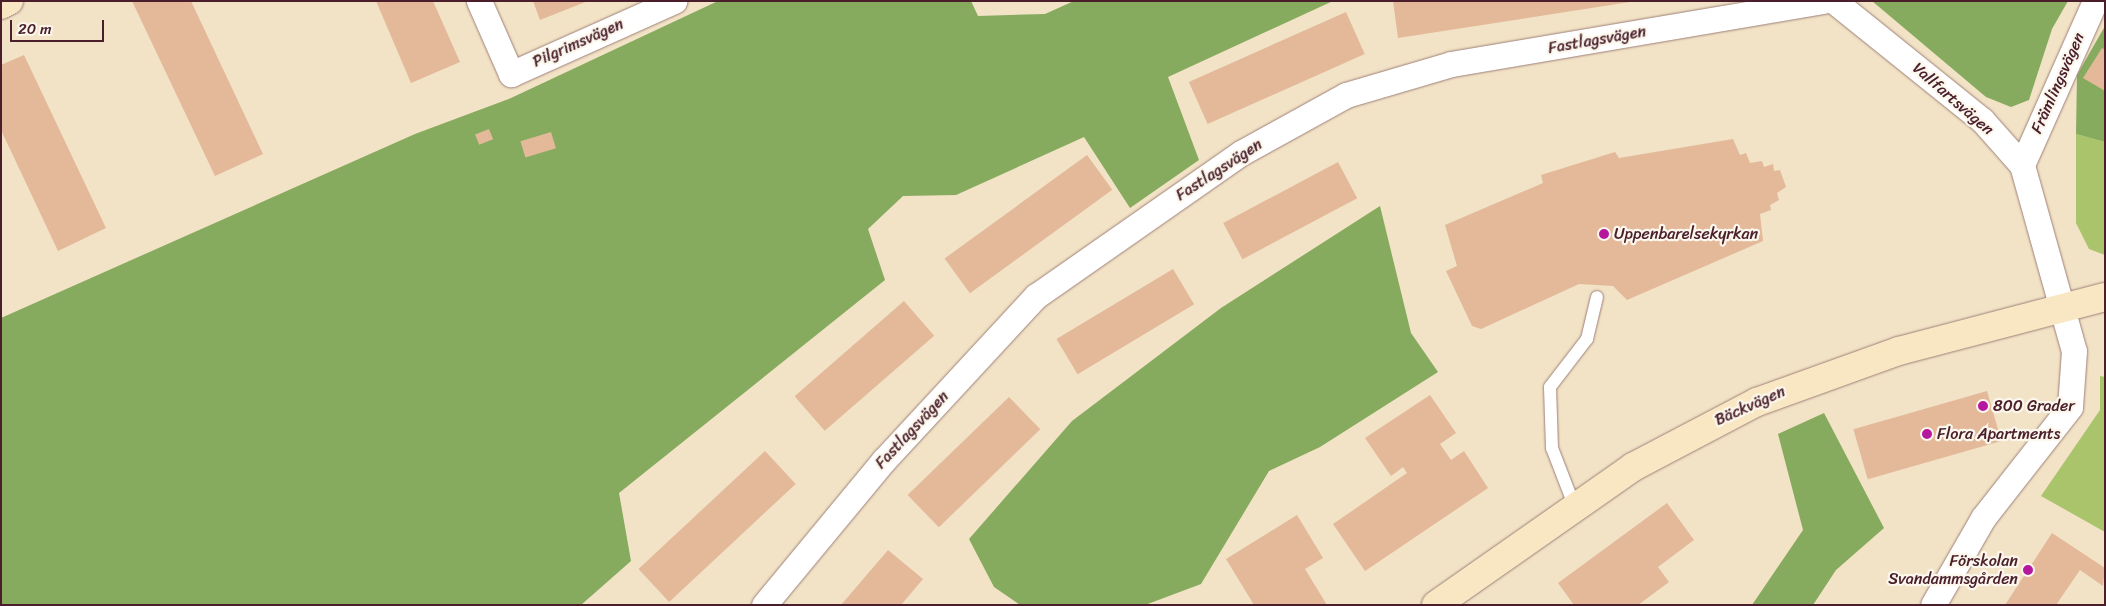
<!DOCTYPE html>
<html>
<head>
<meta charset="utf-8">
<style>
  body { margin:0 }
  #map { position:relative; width:2106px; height:606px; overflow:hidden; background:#f2e2c6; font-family:Sriracha,sans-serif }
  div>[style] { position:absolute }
  .green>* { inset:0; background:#a9c46a }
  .forest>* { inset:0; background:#86aa5e }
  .building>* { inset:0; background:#e3b99a; transform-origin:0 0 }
  .roads { filter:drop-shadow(0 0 1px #9e8078) drop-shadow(0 0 1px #9e8078) }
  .lane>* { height:12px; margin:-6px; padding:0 6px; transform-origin:6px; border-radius:6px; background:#fff }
  .street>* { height:25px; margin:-12.5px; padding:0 12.5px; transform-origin:12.5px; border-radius:12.5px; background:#fff }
  .secondary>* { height:28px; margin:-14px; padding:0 14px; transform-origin:14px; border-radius:14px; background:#f9e7c3 }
  .dots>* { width:14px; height:14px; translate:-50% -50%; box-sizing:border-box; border:2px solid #fbf7ec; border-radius:50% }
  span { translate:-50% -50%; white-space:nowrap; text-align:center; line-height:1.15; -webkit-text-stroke:4.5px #fbf7ec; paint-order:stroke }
  .street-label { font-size:16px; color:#4a1f2b }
  .poi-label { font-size:16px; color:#4a1f2b }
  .left { translate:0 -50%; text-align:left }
  .right { translate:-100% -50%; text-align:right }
  .frame { position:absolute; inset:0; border:2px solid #4a1f2b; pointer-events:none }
  .scale { position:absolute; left:10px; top:20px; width:94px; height:22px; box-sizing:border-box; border:2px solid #4a1f2b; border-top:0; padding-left:6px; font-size:15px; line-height:18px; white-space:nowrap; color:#4a1f2b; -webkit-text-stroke:4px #fbf7ec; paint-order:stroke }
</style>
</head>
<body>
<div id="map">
  <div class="green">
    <i style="clip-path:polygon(2076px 134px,2105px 142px,2105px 255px,2089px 249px,2076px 223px)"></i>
    <i style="clip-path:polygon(2100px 376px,2105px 377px,2105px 532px,2041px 496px,2100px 410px)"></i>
  </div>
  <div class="forest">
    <i style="clip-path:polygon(718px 1px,971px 1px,978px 16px,1045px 14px,1074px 1px,1333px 1px,1168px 77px,1199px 160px,1130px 208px,1084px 137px,956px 195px,903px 196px,868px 229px,885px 280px,619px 493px,631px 561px,581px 605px,1px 605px,1px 318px,415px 134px,511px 98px)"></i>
    <i style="clip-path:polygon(1872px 1px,2068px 1px,2052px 29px,2029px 100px,2011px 107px,1986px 97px)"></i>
    <i style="clip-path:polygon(2105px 26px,2105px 142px,2076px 134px,2077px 75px)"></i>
    <i style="clip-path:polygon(1380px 206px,1411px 333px,1438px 372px,1320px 447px,1269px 471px,1201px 584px,1145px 605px,1020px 605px,994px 587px,969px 539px,1072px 421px,1221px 308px)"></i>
    <i style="clip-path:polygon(1824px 413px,1884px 528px,1836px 570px,1813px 605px,1752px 605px,1803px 530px,1778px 434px)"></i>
  </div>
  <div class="building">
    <i style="clip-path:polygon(132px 1px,191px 1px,263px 154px,215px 176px)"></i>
    <i style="clip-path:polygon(376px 1px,433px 1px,460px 62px,411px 83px)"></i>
    <i style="clip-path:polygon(533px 1px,588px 1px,540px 20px)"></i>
    <i style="clip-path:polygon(1393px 1px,1630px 1px,1630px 2px,1398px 38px)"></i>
    <i style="left:1346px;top:12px;width:46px;height:172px;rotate:66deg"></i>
    <i style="clip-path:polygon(2102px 48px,2105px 50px,2105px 91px,2083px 78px)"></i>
    <i style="clip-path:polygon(24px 55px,106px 228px,58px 251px,1px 130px,1px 65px)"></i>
    <i style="left:489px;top:129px;width:11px;height:15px;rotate:68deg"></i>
    <i style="left:551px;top:132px;width:17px;height:32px;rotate:73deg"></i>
    <i style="clip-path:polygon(1733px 139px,1740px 155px,1746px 153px,1750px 163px,1762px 161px,1764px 167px,1773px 164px,1774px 171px,1780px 170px,1786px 187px,1777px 193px,1779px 200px,1770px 205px,1771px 210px,1760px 214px,1763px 241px,1627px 300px,1613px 286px,1579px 284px,1481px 329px,1472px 326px,1446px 271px,1457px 266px,1445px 225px,1543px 183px,1541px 175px,1615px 152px,1619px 158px)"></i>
    <i style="left:1087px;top:155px;width:43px;height:176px;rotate:54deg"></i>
    <i style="left:1338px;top:162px;width:41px;height:130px;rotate:62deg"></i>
    <i style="left:1173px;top:269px;width:41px;height:136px;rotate:59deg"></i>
    <i style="left:904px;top:301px;width:46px;height:145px;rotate:49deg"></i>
    <i style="left:1987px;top:391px;width:52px;height:139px;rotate:74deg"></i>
    <i style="clip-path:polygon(1430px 395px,1456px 433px,1440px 444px,1451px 460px,1464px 451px,1488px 488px,1365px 571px,1333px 524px,1407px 473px,1403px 467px,1391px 476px,1365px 438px)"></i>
    <i style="left:1009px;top:397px;width:45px;height:141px;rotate:46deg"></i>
    <i style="left:765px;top:451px;width:45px;height:173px;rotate:47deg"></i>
    <i style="clip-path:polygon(1667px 503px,1694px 540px,1658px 567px,1669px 582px,1638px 605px,1574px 605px,1558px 583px)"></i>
    <i style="clip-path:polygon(1297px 515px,1323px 558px,1305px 569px,1327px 605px,1254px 605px,1226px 559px)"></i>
    <i style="clip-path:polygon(2052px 533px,2105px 568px,2103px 586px,2080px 570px,2056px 605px,2005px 605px)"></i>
    <i style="clip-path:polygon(888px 550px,923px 579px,901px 605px,841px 605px)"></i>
  </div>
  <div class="roads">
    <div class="lane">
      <i style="left:1574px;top:505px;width:61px;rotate:-111.1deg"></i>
      <i style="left:1552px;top:448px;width:61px;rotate:-91.9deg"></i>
      <i style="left:1550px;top:387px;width:61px;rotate:-52.4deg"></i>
      <i style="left:1587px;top:339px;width:43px;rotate:-76.6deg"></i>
    </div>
    <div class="street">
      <i style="left:479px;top:1px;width:80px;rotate:66.3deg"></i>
      <i style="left:511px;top:74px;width:179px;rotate:-24.1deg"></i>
      <i style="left:1834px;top:1px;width:190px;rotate:38.8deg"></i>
      <i style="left:1982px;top:120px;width:60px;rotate:48.4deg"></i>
      <i style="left:2022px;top:165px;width:193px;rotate:74.4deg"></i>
      <i style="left:2074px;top:351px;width:56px;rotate:94.1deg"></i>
      <i style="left:2070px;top:407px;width:141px;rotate:128.1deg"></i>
      <i style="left:1983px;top:518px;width:100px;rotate:119.9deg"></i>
      <i style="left:2022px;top:165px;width:180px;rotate:-66deg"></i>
      <i style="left:764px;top:605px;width:188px;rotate:-50.4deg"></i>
      <i style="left:884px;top:460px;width:224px;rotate:-47.2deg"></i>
      <i style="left:1036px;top:296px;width:250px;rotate:-34.9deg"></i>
      <i style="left:1241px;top:153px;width:120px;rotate:-28.9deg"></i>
      <i style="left:1346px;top:95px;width:109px;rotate:-16.4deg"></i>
      <i style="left:1451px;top:64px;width:377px;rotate:-9.6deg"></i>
    </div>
    <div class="secondary">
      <i style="left:1px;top:5px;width:9px;rotate:-27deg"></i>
      <i style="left:1436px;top:605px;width:241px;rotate:-35deg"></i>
      <i style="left:1633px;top:467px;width:140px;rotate:-27.7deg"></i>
      <i style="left:1757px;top:402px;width:151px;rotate:-19.8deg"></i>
      <i style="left:1899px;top:351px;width:213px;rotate:-14.7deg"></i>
    </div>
  </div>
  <div class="dots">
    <i style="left:1604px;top:234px;background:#b5179e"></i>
    <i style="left:1983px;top:406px;background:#b5179e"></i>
    <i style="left:1927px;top:434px;background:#b5179e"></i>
    <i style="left:2028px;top:570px;background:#b5179e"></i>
  </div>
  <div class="street-label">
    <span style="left:1597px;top:40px;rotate:-10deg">Fastlagsvägen</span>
    <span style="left:578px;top:43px;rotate:-24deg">Pilgrimsvägen</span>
    <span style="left:2058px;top:83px;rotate:-66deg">Främlingsvägen</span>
    <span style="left:1953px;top:99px;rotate:41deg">Vallfartsvägen</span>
    <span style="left:1219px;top:170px;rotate:-33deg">Fastlagsvägen</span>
    <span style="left:1750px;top:406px;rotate:-24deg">Bäckvägen</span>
    <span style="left:912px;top:430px;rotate:-47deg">Fastlagsvägen</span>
  </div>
  <div class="poi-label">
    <span class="left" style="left:1614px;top:234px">Uppenbarelsekyrkan</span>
    <span class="left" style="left:1993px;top:406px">800 Grader</span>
    <span class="left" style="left:1937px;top:434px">Flora Apartments</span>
    <span class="right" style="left:2018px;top:570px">Förskolan<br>Svandammsgården</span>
  </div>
  <div class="frame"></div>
  <div class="scale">20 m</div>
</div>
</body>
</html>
